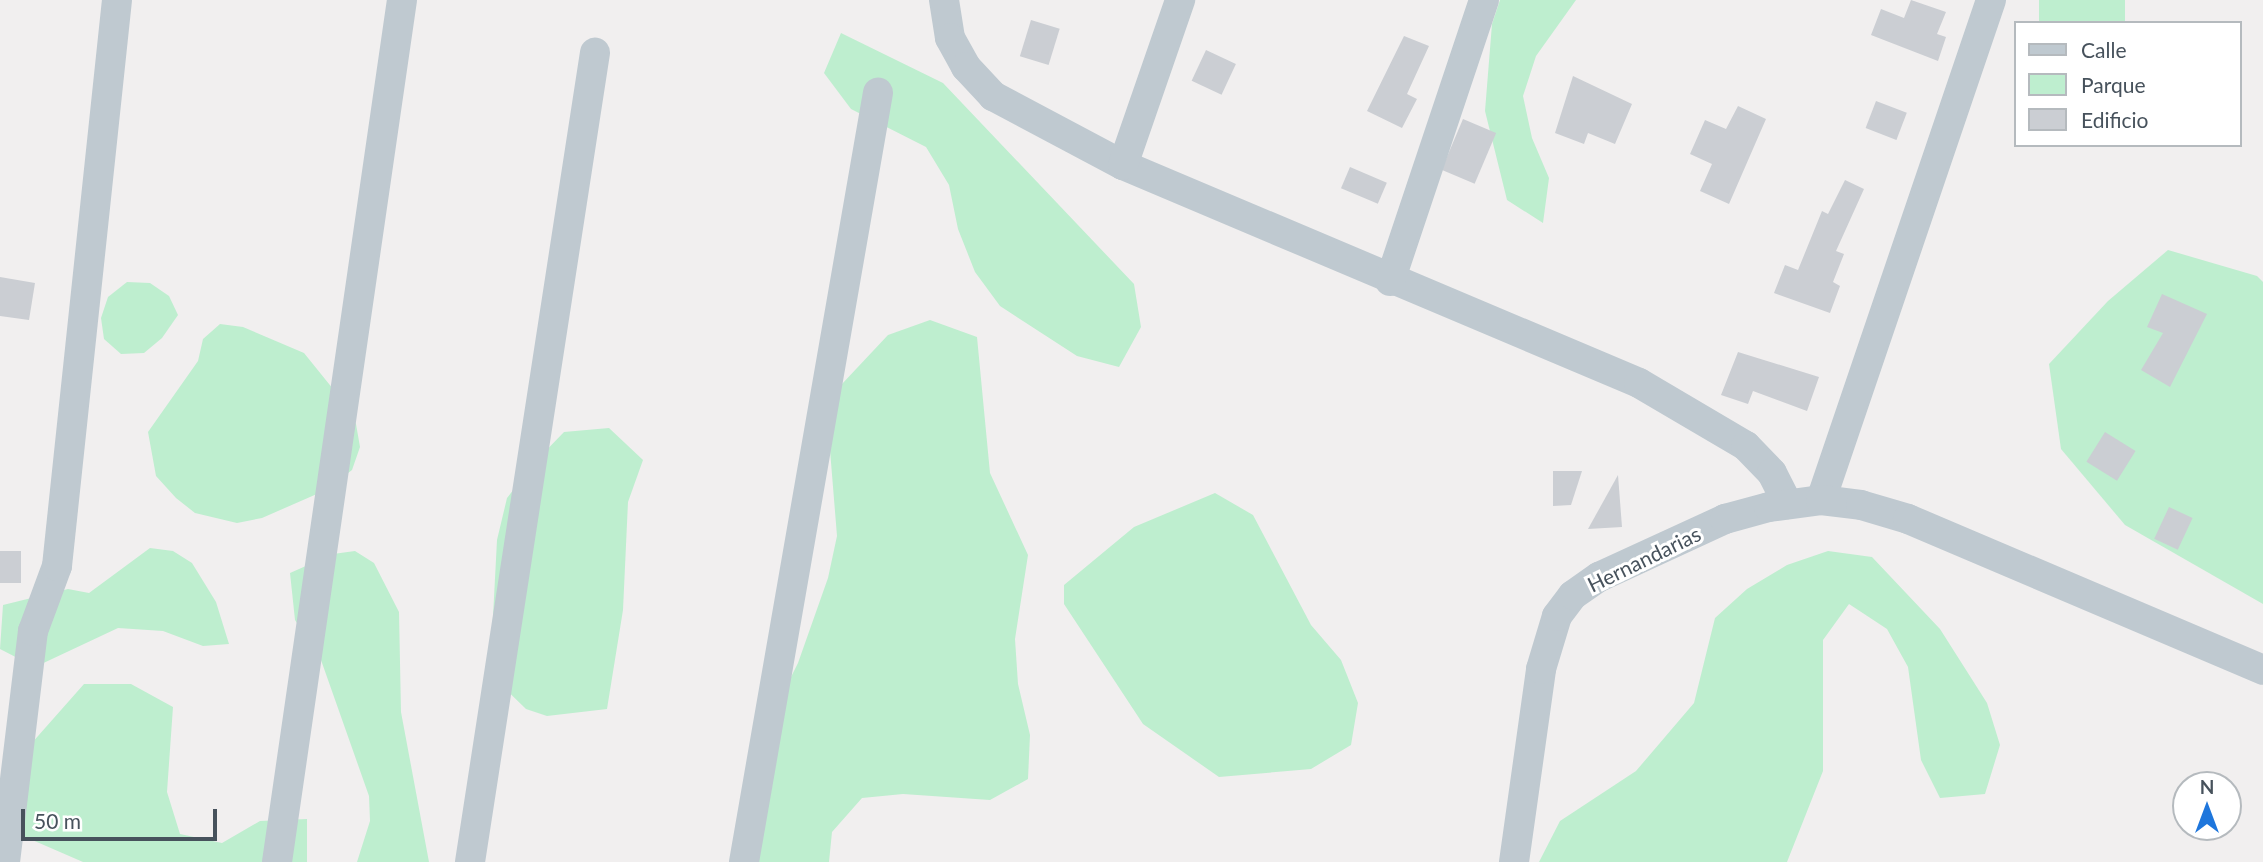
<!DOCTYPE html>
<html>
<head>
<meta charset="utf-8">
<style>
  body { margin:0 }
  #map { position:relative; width:2263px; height:862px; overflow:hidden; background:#f1efef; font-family:Lato,sans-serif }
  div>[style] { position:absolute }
  .green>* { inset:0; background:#beeecf; transform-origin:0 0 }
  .building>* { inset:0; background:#cbced3; transform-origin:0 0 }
  .minor>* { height:30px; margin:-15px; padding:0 15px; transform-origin:15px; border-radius:15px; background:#bfc9d0 }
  span { translate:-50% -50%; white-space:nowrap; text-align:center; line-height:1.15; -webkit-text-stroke:6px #fff; paint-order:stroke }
  .street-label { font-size:21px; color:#47525c }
  .legend { position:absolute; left:2014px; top:21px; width:228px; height:126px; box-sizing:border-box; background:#fff; border:2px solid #b5babe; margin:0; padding:9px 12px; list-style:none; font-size:21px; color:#47525c }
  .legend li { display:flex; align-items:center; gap:14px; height:35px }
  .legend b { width:35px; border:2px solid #b5babe }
  .north { position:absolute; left:2172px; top:771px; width:70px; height:70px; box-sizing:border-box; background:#fff; border:2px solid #b5babe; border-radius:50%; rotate:0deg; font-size:19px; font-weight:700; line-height:28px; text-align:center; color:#47525c }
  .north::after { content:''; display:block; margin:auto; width:24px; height:32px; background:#1e76dc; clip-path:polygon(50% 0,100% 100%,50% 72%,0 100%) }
  .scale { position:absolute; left:21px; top:809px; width:196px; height:32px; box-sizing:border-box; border:4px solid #47525c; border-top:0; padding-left:9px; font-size:21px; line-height:24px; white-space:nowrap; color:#47525c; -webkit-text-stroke:5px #fff; paint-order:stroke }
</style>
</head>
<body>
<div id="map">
  <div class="green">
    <i style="clip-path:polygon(1500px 0,1576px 0,1536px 56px,1523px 96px,1532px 138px,1549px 178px,1543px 223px,1507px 200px,1485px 111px,1492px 24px)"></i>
    <i style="left:2039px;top:0;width:86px;height:23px"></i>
    <i style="clip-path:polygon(841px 33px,943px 83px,1134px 284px,1141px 327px,1119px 367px,1077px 356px,1000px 306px,975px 272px,958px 229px,949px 185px,926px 147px,851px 109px,824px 73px)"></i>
    <i style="clip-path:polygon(2168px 250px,2257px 276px,2263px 282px,2263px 604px,2125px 525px,2061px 449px,2049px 364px,2108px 301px)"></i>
    <i style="clip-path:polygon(127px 282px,150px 283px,169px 296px,178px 315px,162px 338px,144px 353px,121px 354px,104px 339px,101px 318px,108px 297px)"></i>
    <i style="clip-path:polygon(930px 320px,977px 337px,990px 473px,1028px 555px,1015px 639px,1018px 684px,1030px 735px,1028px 779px,990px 800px,903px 794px,862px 798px,832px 832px,829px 862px,742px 862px,756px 747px,798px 663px,828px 578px,837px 536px,826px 401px,888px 335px)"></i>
    <i style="clip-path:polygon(220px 324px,243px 327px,304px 353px,346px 405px,356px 424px,360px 447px,352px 470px,326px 490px,262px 518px,237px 523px,195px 513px,176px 498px,156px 476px,148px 432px,198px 361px,203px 339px)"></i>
    <i style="clip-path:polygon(609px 428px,643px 460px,628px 502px,623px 610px,607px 709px,547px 716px,526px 709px,490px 674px,497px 540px,507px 498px,535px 462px,564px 432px)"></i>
    <i style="clip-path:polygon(1215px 493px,1253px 515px,1311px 625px,1341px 660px,1358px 703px,1351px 745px,1311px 769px,1219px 777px,1143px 724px,1064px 604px,1064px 585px,1134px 527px)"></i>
    <i style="clip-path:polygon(150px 548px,173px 551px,192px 563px,216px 602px,229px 644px,203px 646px,163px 631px,118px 628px,35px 667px,0 649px,3px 605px,68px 589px,89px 593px)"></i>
    <i style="clip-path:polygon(355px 551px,374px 563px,399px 612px,401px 712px,429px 862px,357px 862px,370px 821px,369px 796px,321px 660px,295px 620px,290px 573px,333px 554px)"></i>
    <i style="clip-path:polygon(1828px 551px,1872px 557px,1940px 629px,1987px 703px,2000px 745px,1985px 794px,1940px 798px,1921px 760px,1908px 667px,1887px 629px,1849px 604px,1823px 640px,1823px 771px,1787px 862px,1539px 862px,1560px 821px,1636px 771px,1694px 703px,1715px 618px,1747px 589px,1787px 565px)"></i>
    <i style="clip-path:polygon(84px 684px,131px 684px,173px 707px,167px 792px,180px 834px,222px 843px,260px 821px,307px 819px,307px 862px,83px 862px,0 826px,0 779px)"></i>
  </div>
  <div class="building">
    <i style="clip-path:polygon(1911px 0,1946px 12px,1937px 34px,1946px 37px,1938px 61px,1871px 35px,1881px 9px,1904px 18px)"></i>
    <i style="left:1031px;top:20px;width:30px;height:38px;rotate:17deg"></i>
    <i style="clip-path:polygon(1404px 36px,1429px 46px,1407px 94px,1417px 99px,1402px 128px,1367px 111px)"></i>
    <i style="left:1206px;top:50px;width:33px;height:34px;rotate:25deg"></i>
    <i style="clip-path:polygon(1573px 76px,1632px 104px,1615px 144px,1588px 133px,1584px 144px,1555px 133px)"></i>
    <i style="left:1876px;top:101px;width:33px;height:29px;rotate:21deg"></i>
    <i style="clip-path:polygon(1738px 106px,1766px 119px,1729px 204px,1700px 191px,1712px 164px,1690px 154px,1705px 120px,1726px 129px)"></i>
    <i style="left:1463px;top:119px;width:36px;height:55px;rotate:23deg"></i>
    <i style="left:1350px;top:167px;width:40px;height:23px;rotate:23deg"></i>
    <i style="clip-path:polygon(1845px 180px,1864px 189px,1836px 251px,1844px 254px,1833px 282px,1840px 286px,1830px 313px,1774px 293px,1785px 265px,1798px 270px,1822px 211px,1828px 214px)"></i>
    <i style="clip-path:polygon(0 277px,35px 283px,29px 320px,0 316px)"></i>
    <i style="clip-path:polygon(2162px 294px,2207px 314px,2170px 387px,2141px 370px,2163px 333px,2147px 327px)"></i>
    <i style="clip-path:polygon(1738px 352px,1819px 377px,1807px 411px,1753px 391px,1748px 404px,1721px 395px)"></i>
    <i style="left:2105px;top:432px;width:36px;height:35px;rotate:32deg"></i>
    <i style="clip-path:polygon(1553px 471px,1582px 471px,1571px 505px,1553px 506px)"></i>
    <i style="clip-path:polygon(1618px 475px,1622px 527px,1588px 529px)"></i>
    <i style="left:2169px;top:507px;width:26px;height:35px;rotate:25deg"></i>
    <i style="left:0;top:551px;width:21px;height:32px"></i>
  </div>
  <div class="minor">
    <i style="left:944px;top:0;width:38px;rotate:81deg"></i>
    <i style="left:950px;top:38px;width:33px;rotate:61deg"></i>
    <i style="left:966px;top:67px;width:40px;rotate:47deg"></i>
    <i style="left:993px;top:96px;width:147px;rotate:28deg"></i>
    <i style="left:1123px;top:165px;width:560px;rotate:22.9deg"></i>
    <i style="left:1639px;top:383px;width:124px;rotate:30.5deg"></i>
    <i style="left:1746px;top:446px;width:37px;rotate:46deg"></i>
    <i style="left:1772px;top:473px;width:35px;rotate:63deg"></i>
    <i style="left:1123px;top:165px;width:175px;rotate:-70.9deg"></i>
    <i style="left:1390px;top:281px;width:296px;rotate:-71.5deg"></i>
    <i style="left:1821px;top:500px;width:528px;rotate:-71.22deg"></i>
    <i style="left:5px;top:862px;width:233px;rotate:-83.1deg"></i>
    <i style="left:33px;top:631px;width:69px;rotate:-69.7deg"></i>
    <i style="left:57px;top:566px;width:569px;rotate:-83.95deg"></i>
    <i style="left:277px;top:862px;width:871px;rotate:-81.75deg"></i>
    <i style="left:470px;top:862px;width:819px;rotate:-81.22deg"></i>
    <i style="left:744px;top:862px;width:781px;rotate:-80.12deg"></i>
    <i style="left:1514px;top:862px;width:195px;rotate:-82deg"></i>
    <i style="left:1541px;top:669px;width:55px;rotate:-73.2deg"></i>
    <i style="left:1557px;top:616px;width:26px;rotate:-53deg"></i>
    <i style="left:1573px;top:595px;width:32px;rotate:-35deg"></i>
    <i style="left:1599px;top:577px;width:139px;rotate:-24.7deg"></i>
    <i style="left:1725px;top:519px;width:46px;rotate:-15.3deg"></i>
    <i style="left:1769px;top:507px;width:52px;rotate:-7.7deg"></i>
    <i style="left:1821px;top:500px;width:40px;rotate:7.1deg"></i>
    <i style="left:1861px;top:505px;width:49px;rotate:16.6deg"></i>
    <i style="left:1908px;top:519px;width:386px;rotate:23deg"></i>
  </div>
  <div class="street-label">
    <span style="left:1644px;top:559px;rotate:-26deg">Hernandarias</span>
  </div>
  <ul class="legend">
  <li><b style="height:9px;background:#bfc9d0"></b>Calle</li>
  <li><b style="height:19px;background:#beeecf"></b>Parque</li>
  <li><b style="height:19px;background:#cbced3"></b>Edificio</li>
  </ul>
  <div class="north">N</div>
  <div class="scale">50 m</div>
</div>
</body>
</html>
